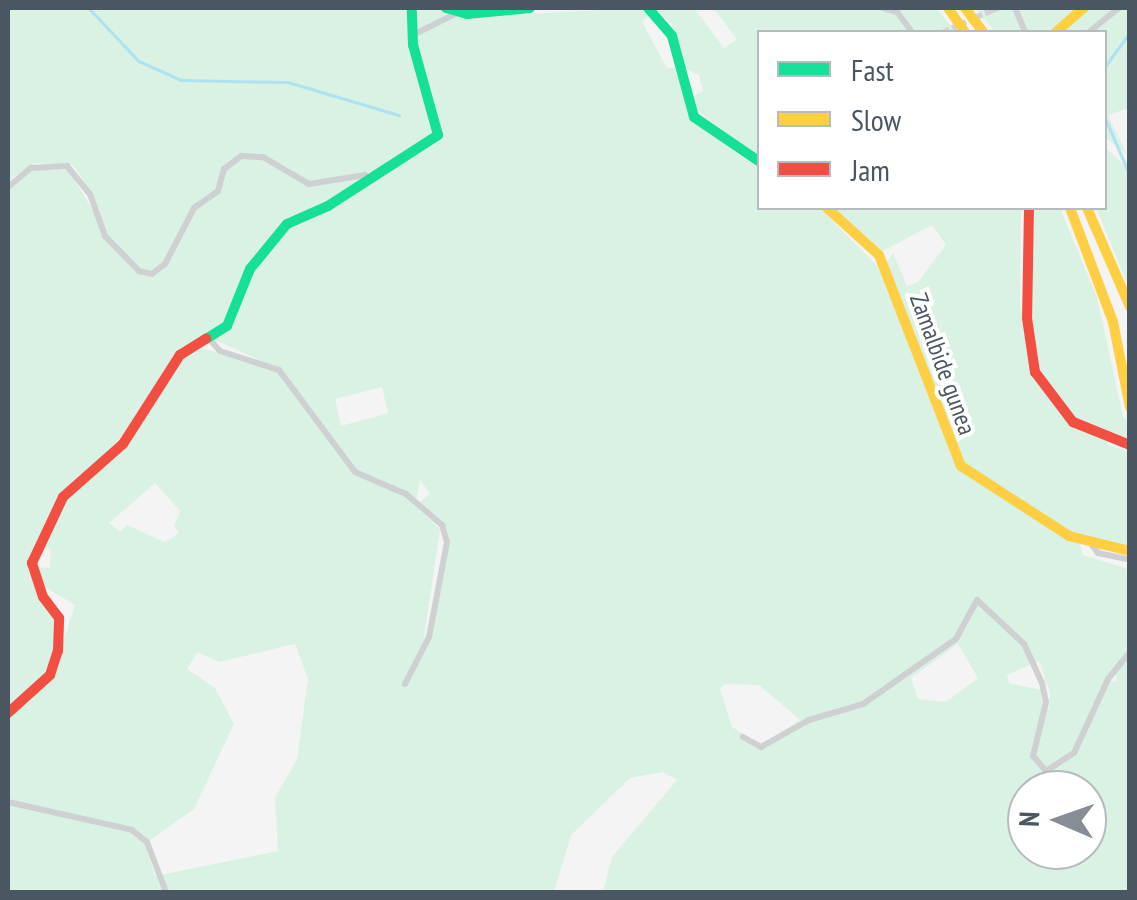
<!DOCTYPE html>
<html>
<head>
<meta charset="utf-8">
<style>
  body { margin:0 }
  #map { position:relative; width:1137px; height:900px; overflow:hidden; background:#f4f4f4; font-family:"PT Sans Narrow",sans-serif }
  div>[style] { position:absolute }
  .green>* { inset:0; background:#d9f2e3 }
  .stream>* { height:2.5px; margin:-1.25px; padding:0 1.25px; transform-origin:1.25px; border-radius:1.25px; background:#aee2f0 }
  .street-tunnel>* { height:6px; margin-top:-3px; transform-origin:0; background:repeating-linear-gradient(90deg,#d2d4d7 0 6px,transparent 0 9px) }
  .street>* { height:6px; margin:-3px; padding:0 3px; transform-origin:3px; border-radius:3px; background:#ced0d2 }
  .fast>* { height:10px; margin:-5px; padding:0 5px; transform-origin:5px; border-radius:5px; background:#16e098 }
  .slow>* { height:10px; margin:-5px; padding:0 5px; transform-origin:5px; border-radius:5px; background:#ffcf43 }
  .jam>* { height:10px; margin:-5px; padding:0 5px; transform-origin:5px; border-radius:5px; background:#f24e42 }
  span { translate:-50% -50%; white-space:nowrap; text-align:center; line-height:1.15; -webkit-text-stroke:8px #fff; paint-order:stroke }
  .street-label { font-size:25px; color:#4a5661 }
  .frame { position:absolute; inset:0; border:10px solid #4a5661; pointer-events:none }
  .legend { position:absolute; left:757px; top:30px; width:350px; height:180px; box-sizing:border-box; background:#fff; border:2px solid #b7bbc0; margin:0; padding:12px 18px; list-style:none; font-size:30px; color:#4a5661 }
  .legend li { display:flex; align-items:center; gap:20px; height:50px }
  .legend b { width:50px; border:2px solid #b7bbc0 }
  .north { position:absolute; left:1007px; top:770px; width:100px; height:100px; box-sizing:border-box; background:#fff; border:2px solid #b7bbc0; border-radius:50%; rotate:272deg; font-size:28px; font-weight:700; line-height:40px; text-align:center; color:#4a5661 }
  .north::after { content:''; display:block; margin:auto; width:35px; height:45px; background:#868d94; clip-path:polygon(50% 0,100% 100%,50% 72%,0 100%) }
</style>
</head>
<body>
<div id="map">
  <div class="green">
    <i style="clip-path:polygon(evenodd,8px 8px,505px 8px,508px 15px,638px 8px,650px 15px,642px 22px,667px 68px,675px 68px,694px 123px,759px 169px,760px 208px,820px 208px,882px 271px,893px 253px,907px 286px,918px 282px,946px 245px,932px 225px,883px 251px,834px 208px,1021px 208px,1020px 310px,1031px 318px,1034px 208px,1060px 208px,1097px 297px,1123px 417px,1129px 421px,1129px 438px,1109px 434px,1108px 445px,1129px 451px,1129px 546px,1078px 537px,1083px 555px,1129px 569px,1129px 649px,1105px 680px,1116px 682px,1116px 671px,1129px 656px,1129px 892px,603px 892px,612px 857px,677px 780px,663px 772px,630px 778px,571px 835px,554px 892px,8px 892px,8px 716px,53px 672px,75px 605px,43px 586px,37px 567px,49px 568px,51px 549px,40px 547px,52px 522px,47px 518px,29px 563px,54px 614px,57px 647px,44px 677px,8px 711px,8px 189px,29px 170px,69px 170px,107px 235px,95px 198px,73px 165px,34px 163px,8px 181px,8px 8px,208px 337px,262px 361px,261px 366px,202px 348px,167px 363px,208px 337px,8px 8px,382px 387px,388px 413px,341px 426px,335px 399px,382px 387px,8px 8px,420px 480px,430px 494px,420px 502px,449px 536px,430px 640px,424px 638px,440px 529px,415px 505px,420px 480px,8px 8px,155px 483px,180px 511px,174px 526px,179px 533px,165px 542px,127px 525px,120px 532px,109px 523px,155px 483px,8px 8px,295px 644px,308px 679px,297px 759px,275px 798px,278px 851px,155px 876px,145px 844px,194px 809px,234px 724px,215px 688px,187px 669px,198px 652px,219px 662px,295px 644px,8px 8px,958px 644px,978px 678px,946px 702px,918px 699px,911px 678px,958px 644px,8px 8px,1039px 661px,1050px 692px,1049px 709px,1042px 706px,1041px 690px,1009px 683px,1007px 675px,1039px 661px,8px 8px,725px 684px,759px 685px,800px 720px,761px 745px,732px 727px,720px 689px,725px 684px,8px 8px,1027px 790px,1087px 790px,1087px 850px,1027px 850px,1027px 790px)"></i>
    <i style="clip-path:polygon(651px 8px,694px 8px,724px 48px,737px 39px,713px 8px,936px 8px,956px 32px,760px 32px,759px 156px,693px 108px,689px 98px,703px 91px,699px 75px,684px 68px,671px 23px)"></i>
    <i style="clip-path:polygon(976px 8px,1129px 8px,1129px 108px,1108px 115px,1127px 155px,1105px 137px,1104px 32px,995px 32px)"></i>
    <i style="clip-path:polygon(1105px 147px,1129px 170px,1129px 288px,1096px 208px,1104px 208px)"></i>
  </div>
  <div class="stream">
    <i style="left:89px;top:8px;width:73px;rotate:46.7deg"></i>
    <i style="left:139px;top:61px;width:46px;rotate:24.3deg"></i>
    <i style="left:181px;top:80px;width:107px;rotate:1.1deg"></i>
    <i style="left:288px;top:82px;width:116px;rotate:16.6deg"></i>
    <i style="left:1104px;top:68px;width:44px;rotate:-54.2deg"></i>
    <i style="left:1104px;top:115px;width:65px;rotate:66.6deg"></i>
  </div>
  <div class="street-tunnel">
    <i style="left:944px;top:32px;width:51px;rotate:-24.5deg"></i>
  </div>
  <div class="street">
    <i style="left:883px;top:8px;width:15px;rotate:16deg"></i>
    <i style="left:897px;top:12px;width:25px;rotate:53deg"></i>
    <i style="left:1015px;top:8px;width:26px;rotate:67deg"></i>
    <i style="left:990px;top:11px;width:8px;rotate:-23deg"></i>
    <i style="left:1089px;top:32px;width:38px;rotate:-39deg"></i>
    <i style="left:413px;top:35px;width:49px;rotate:-26.6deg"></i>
    <i style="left:8px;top:187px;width:30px;rotate:-40deg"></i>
    <i style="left:31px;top:168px;width:36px;rotate:-3deg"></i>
    <i style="left:67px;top:166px;width:36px;rotate:51deg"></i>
    <i style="left:90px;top:194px;width:45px;rotate:70.3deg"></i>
    <i style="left:105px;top:236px;width:49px;rotate:45.8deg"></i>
    <i style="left:139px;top:271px;width:13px;rotate:13deg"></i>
    <i style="left:152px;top:274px;width:16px;rotate:-38deg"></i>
    <i style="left:165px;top:264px;width:63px;rotate:-62.6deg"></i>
    <i style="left:194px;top:208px;width:29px;rotate:-35deg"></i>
    <i style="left:218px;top:191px;width:23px;rotate:-75deg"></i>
    <i style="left:224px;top:169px;width:21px;rotate:-37deg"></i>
    <i style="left:241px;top:156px;width:22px;rotate:3deg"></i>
    <i style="left:263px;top:157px;width:53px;rotate:30.4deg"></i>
    <i style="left:309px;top:184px;width:57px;rotate:-9.1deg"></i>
    <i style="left:211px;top:341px;width:13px;rotate:48deg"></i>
    <i style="left:220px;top:351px;width:62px;rotate:17.9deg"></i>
    <i style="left:279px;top:370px;width:127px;rotate:53.3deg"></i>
    <i style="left:355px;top:472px;width:56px;rotate:23.3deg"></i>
    <i style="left:406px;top:494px;width:48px;rotate:40.7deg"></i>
    <i style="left:442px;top:525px;width:18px;rotate:74deg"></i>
    <i style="left:447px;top:542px;width:97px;rotate:100.7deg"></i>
    <i style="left:429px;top:637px;width:53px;rotate:117.1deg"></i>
    <i style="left:1091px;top:544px;width:11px;rotate:52deg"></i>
    <i style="left:1098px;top:553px;width:33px;rotate:12deg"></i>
    <i style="left:743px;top:737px;width:21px;rotate:29deg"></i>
    <i style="left:761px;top:747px;width:55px;rotate:-29.4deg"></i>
    <i style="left:809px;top:720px;width:56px;rotate:-16.5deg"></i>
    <i style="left:863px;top:704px;width:113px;rotate:-35deg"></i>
    <i style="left:956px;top:639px;width:44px;rotate:-61.7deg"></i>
    <i style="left:977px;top:600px;width:64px;rotate:43.1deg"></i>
    <i style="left:1024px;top:644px;width:43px;rotate:65.2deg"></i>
    <i style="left:1042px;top:683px;width:19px;rotate:78deg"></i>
    <i style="left:1046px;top:702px;width:56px;rotate:103.5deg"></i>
    <i style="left:1033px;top:756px;width:20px;rotate:49deg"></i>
    <i style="left:1046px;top:771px;width:33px;rotate:-33deg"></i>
    <i style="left:1074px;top:753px;width:81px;rotate:-65.3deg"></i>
    <i style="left:1108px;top:679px;width:35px;rotate:-51deg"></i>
    <i style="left:8px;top:802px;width:127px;rotate:12.7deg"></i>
    <i style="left:132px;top:830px;width:19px;rotate:39deg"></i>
    <i style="left:147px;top:842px;width:53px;rotate:69.2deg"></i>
  </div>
  <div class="fast">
    <i style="left:446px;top:8px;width:22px;rotate:16deg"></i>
    <i style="left:467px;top:14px;width:63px;rotate:-5.4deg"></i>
    <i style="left:648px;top:8px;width:37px;rotate:49deg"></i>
    <i style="left:672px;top:36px;width:84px;rotate:74.8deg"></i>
    <i style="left:694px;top:117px;width:80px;rotate:34.3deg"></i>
    <i style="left:206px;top:339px;width:25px;rotate:-32deg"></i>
    <i style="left:227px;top:326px;width:61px;rotate:-68deg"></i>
    <i style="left:250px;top:269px;width:58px;rotate:-50.6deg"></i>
    <i style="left:287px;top:224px;width:45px;rotate:-23.7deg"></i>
    <i style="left:328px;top:206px;width:131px;rotate:-32.8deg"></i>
    <i style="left:438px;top:135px;width:93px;rotate:-105.5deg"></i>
    <i style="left:413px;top:45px;width:37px;rotate:-92deg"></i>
  </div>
  <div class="slow">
    <i style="left:948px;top:8px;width:29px;rotate:55deg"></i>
    <i style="left:965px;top:8px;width:30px;rotate:53deg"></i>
    <i style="left:1056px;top:32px;width:37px;rotate:-41deg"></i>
    <i style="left:827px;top:208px;width:70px;rotate:42.1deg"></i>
    <i style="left:879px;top:255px;width:226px;rotate:68.8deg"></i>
    <i style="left:961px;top:466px;width:129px;rotate:32.9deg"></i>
    <i style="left:1069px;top:536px;width:63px;rotate:13.8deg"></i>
    <i style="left:1070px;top:208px;width:122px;rotate:69.3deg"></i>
    <i style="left:1113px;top:322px;width:87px;rotate:78.7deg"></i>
    <i style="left:1087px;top:208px;width:108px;rotate:66.5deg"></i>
  </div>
  <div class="jam">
    <i style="left:1029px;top:208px;width:110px;rotate:91deg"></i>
    <i style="left:1027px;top:318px;width:55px;rotate:81.6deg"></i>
    <i style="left:1035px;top:372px;width:63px;rotate:52.8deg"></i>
    <i style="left:1073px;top:422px;width:61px;rotate:22deg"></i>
    <i style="left:8px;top:713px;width:57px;rotate:-42.1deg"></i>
    <i style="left:50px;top:675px;width:25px;rotate:-72deg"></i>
    <i style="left:58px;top:651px;width:33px;rotate:-88deg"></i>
    <i style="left:59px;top:618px;width:26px;rotate:-127deg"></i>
    <i style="left:43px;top:597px;width:36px;rotate:-108deg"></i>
    <i style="left:32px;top:563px;width:73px;rotate:-64.8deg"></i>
    <i style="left:63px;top:497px;width:80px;rotate:-41.5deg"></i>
    <i style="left:123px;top:444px;width:106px;rotate:-57.4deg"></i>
    <i style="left:180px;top:355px;width:31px;rotate:-32deg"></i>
  </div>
  <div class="street-label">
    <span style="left:943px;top:364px;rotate:70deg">Zamalbide gunea</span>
  </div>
  <div class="frame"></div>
  <ul class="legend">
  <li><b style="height:12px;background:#16e098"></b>Fast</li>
  <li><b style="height:12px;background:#ffcf43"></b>Slow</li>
  <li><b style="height:12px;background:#f24e42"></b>Jam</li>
  </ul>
  <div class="north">N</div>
</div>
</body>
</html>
